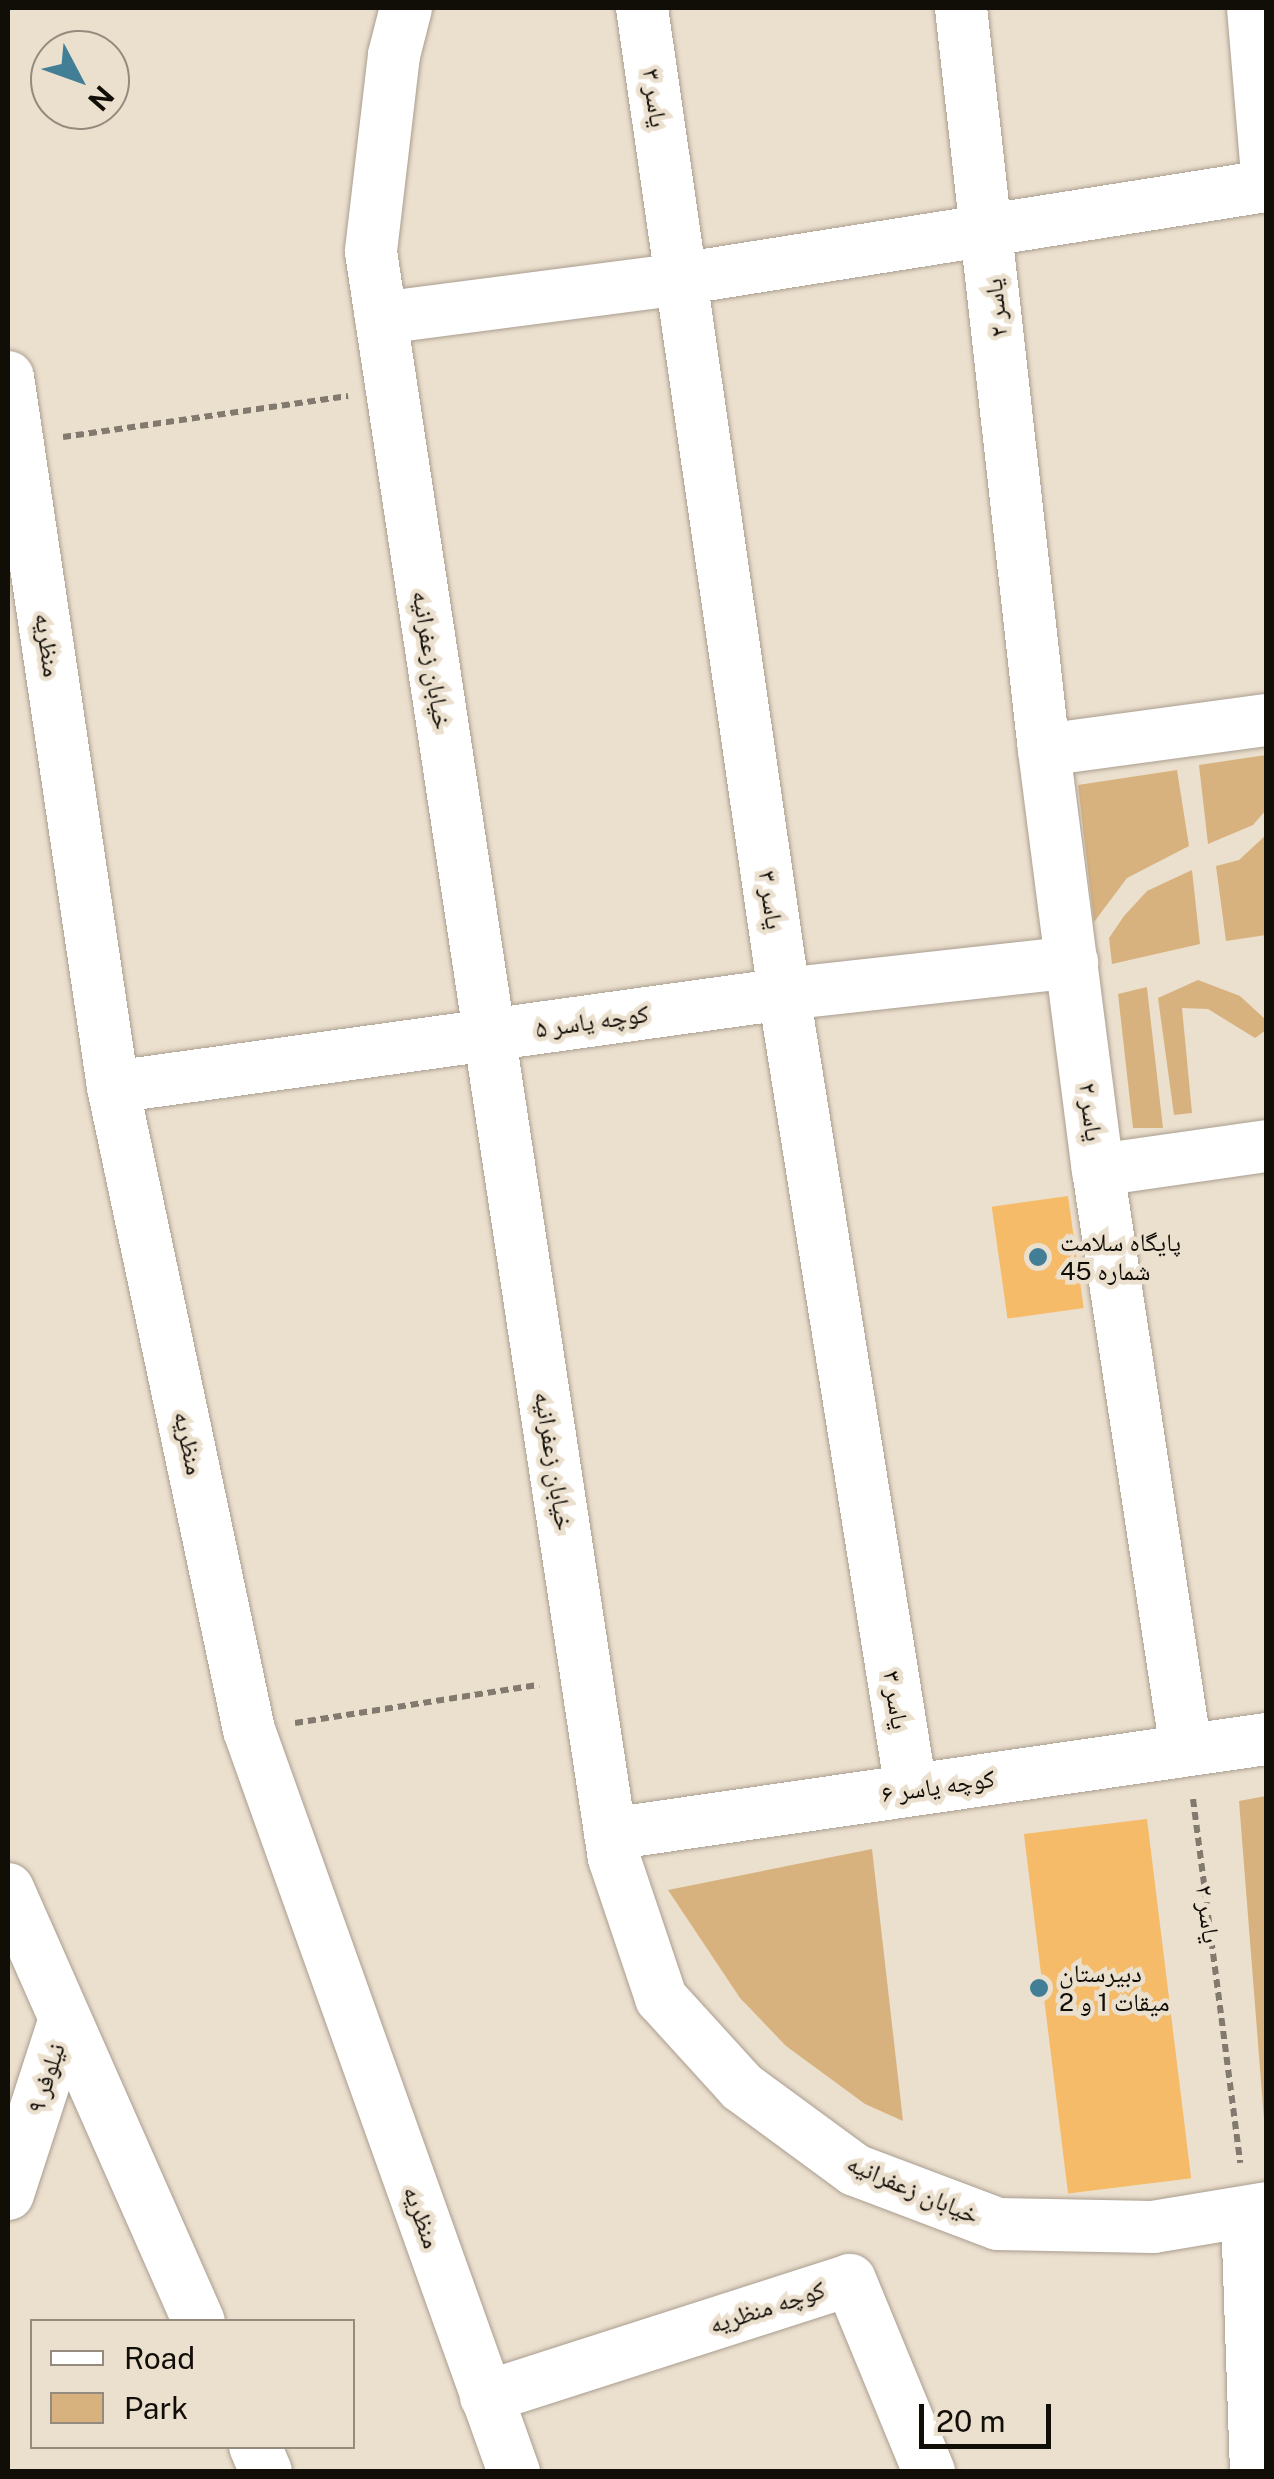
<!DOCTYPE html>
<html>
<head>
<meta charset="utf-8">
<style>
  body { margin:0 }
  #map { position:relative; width:1274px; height:2479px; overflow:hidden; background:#ebdfce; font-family:"Public Sans","Noto Naskh Arabic",sans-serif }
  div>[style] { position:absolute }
  .green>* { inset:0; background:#d8b27e }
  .building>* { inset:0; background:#f5bb68; transform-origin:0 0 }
  .path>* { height:6px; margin-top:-3px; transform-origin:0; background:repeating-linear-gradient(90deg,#827a6e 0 8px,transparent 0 13px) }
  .roads { filter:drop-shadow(0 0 2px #aa9e8f) drop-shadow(0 0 2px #aa9e8f) }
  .minor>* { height:52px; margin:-26px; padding:0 26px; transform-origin:26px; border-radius:26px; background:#fff }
  .dots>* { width:28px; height:28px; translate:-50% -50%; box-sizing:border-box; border:5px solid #ebdfce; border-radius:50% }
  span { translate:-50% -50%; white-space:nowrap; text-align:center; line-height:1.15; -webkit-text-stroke:9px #ebdfce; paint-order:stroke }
  .street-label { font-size:25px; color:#110d07 }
  .poi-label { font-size:25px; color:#110d07 }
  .left { translate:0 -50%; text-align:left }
  .frame { position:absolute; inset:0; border:10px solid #110d07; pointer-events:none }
  .legend { position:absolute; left:30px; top:2319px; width:325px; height:130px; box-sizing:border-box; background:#ebdfce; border:2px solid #948b7e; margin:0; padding:12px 18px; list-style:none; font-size:30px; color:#110d07 }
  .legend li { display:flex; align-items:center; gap:20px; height:50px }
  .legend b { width:50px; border:2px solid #948b7e }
  .north { position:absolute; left:30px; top:30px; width:100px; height:100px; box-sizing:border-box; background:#ebdfce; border:2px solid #948b7e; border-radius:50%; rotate:131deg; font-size:28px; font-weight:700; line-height:40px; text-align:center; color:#110d07 }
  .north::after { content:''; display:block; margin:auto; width:35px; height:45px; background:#427f96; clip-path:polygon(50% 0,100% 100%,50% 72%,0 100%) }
  .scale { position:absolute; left:919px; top:2404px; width:132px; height:45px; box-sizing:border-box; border:5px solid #110d07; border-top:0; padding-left:12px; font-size:30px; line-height:35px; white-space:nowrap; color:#110d07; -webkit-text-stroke:8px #ebdfce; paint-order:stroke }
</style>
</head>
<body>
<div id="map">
  <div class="green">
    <i style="clip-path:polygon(1266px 755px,1266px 810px,1253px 825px,1208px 844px,1199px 765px)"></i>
    <i style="clip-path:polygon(1177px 770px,1189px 846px,1127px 878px,1094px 922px,1078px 785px)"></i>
    <i style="clip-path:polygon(1266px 835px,1266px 935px,1226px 941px,1216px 866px,1239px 860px)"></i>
    <i style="clip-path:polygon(1192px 870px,1200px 944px,1112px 964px,1109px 938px,1124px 916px,1147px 891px)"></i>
    <i style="clip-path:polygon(1198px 980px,1240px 996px,1266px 1020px,1266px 1030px,1255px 1038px,1208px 1009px,1182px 1008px,1192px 1113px,1174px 1115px,1158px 998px)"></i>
    <i style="clip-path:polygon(1147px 987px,1147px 988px,1163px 1128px,1133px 1128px,1118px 994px)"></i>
    <i style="clip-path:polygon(1266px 1796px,1266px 2145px,1239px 1801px)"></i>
    <i style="clip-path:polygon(872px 1849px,903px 2121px,865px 2104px,786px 2046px,740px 1998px,668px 1890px)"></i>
  </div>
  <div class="building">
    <i style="left:1068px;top:1196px;width:113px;height:77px;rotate:82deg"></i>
    <i style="left:1147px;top:1819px;width:362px;height:124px;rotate:83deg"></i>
  </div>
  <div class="path">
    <i style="left:63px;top:437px;width:288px;rotate:-8.2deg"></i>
    <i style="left:295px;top:1723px;width:247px;rotate:-8.9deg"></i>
    <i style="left:1193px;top:1799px;width:367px;rotate:82.6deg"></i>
  </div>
  <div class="roads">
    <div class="minor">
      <i style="left:406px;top:8px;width:49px;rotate:104.3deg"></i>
      <i style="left:394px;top:55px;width:198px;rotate:96.7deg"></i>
      <i style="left:371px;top:252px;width:1624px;rotate:81.4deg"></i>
      <i style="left:614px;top:1858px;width:148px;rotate:71.4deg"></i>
      <i style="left:661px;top:1998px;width:120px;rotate:47.7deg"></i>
      <i style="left:742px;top:2087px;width:140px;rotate:36.3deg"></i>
      <i style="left:855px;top:2170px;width:153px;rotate:20.7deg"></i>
      <i style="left:998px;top:2224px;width:155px;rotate:1.1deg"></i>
      <i style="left:1153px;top:2227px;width:115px;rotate:-9.5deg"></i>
      <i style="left:642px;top:8px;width:996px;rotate:81.8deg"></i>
      <i style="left:784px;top:994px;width:806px;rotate:80.93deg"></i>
      <i style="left:961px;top:8px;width:747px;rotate:83.62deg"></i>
      <i style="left:1044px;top:750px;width:423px;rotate:82.7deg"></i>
      <i style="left:1098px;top:1170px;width:587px;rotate:81.37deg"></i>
      <i style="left:1253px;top:8px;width:156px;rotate:85.2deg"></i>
      <i style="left:381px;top:318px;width:302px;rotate:-7.4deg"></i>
      <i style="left:680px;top:279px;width:593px;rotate:-9.02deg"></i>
      <i style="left:8px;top:377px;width:718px;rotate:81.59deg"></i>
      <i style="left:113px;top:1087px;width:657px;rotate:78.06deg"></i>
      <i style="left:249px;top:1730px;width:788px;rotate:70.35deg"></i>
      <i style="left:1044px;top:750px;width:224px;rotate:-7.7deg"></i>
      <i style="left:113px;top:1087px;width:677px;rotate:-7.89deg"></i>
      <i style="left:784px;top:994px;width:290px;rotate:-6.3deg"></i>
      <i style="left:1098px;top:1170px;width:170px;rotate:-8.1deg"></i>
      <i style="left:610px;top:1834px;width:663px;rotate:-8.24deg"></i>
      <i style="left:8px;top:1889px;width:473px;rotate:66.2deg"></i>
      <i style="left:8px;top:2194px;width:184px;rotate:-72deg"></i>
      <i style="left:1247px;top:2214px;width:258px;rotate:88deg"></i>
      <i style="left:486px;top:2397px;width:382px;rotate:-17.8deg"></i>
      <i style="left:850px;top:2280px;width:208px;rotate:67.6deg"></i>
      <i style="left:255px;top:2446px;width:28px;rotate:67deg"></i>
    </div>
  </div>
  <div class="dots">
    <i style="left:1038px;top:1257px;background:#427f96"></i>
    <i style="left:1039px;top:1988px;background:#427f96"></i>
  </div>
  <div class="street-label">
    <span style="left:655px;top:98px;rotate:82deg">یاسر ۳</span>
    <span style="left:996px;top:308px;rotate:-96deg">یاسر ۲</span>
    <span style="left:48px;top:645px;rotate:82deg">منظریه</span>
    <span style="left:432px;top:660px;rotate:81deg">خیابان زعفرانیه</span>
    <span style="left:771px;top:900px;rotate:82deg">یاسر ۳</span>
    <span style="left:592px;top:1021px;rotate:-8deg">کوچه یاسر ۵</span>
    <span style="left:1091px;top:1112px;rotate:83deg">یاسر ۲</span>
    <span style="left:189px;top:1443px;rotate:78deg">منظریه</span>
    <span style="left:554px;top:1461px;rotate:81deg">خیابان زعفرانیه</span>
    <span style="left:896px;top:1700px;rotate:81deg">یاسر ۳</span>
    <span style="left:938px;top:1786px;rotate:-8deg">کوچه یاسر ۶</span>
    <span style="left:1208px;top:1914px;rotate:83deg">یاسر ۲</span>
    <span style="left:46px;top:2078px;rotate:-72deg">نیلوفر ۹</span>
    <span style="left:913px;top:2189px;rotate:23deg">خیابان زعفرانیه</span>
    <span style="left:422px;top:2217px;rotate:70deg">منظریه</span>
    <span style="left:767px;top:2307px;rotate:-18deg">کوچه منظریه</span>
  </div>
  <div class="poi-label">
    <span class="left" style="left:1060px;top:1257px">پایگاه سلامت<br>شماره 45</span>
    <span class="left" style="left:1059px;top:1988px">دبیرستان<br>میقات 1 و 2</span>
  </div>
  <div class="frame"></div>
  <ul class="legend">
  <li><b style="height:12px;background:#fff"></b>Road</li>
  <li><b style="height:28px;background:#d8b27e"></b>Park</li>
  </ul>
  <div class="north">N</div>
  <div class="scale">20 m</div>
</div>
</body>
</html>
